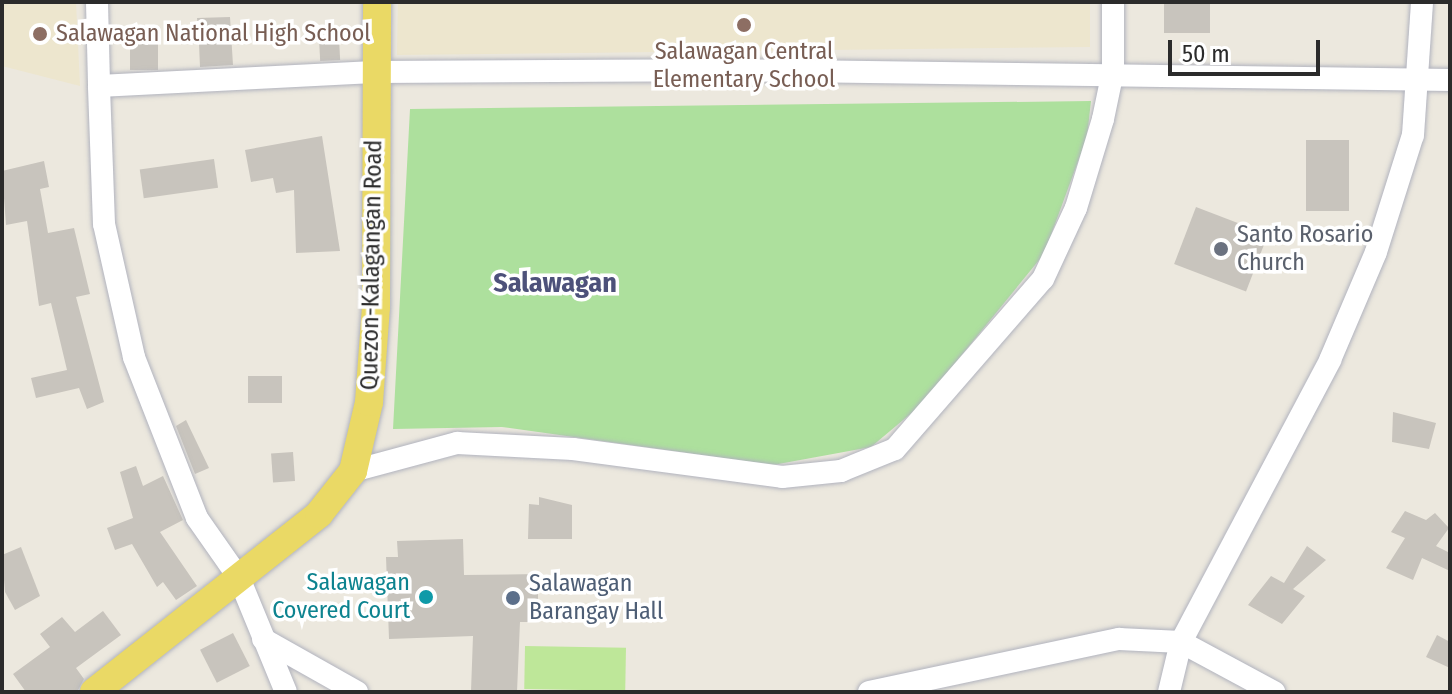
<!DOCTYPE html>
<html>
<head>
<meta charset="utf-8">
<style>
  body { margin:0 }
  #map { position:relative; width:1452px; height:694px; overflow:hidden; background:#ece8de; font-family:"Fira Sans Condensed",sans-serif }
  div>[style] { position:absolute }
  .education>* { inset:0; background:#ede6ce }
  .green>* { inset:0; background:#ade09d }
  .pitch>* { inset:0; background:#bee799; transform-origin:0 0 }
  .building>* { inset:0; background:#c8c4bd; transform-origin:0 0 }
  .roads { filter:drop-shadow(0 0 2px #b1b3be) drop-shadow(0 0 2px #b1b3be) }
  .minor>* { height:22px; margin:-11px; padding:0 11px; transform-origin:11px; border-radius:11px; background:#fff }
  .major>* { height:28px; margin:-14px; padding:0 14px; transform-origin:14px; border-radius:14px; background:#ead965 }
  .dots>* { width:22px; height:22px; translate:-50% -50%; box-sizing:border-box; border:4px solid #fff; border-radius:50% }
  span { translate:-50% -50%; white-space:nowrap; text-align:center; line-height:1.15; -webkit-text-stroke:7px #fff; paint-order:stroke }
  .education-label { font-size:24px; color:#785e54 }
  .left { translate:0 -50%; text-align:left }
  .worship-label { font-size:24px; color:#5b616d }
  .street-label { font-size:24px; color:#2b2b2b }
  .culture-label { font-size:24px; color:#0d838f }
  .right { translate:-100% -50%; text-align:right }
  .service-label { font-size:24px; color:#4e5e75 }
  .quarter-label { font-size:28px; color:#4d517a; font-weight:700 }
  .frame { position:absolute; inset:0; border:4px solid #2b2b2b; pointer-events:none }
  .scale { position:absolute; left:1168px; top:40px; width:152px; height:36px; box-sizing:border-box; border:4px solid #2b2b2b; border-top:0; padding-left:10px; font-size:24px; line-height:28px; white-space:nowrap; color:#2b2b2b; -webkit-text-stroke:6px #fff; paint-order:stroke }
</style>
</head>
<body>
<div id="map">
  <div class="education">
    <i style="clip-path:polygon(2px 2px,76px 2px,80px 86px,2px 66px)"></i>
    <i style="clip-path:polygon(398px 2px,1090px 2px,1090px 47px,397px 55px)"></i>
  </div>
  <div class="green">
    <i style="clip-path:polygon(1091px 101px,1087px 137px,1044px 254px,921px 405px,871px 447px,773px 465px,502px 427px,393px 429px,410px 109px)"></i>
  </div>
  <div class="pitch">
    <i style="left:525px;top:646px;width:101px;height:43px;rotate:1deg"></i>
  </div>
  <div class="building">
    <i style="left:1164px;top:2px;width:46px;height:31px"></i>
    <i style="clip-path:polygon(230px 17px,233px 65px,200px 67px,199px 44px,180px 44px,180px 29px,198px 28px,197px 18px)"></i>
    <i style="left:339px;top:38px;width:22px;height:20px;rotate:87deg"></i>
    <i style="left:130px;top:43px;width:28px;height:27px"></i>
    <i style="clip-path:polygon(322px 136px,340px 251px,296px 253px,294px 190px,276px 193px,273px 178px,251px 182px,245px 150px)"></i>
    <i style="left:1349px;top:140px;width:71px;height:43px;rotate:90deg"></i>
    <i style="left:214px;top:159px;width:29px;height:75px;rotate:82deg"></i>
    <i style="clip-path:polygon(44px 161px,49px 187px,40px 189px,48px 233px,74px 228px,90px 294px,76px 297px,104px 402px,87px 409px,79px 388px,36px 398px,31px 378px,67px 370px,51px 303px,39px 306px,27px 221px,6px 225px,2px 171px)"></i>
    <i style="left:1196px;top:207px;width:77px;height:61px;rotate:21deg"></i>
    <i style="left:248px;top:376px;width:34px;height:27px"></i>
    <i style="clip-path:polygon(1393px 412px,1436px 423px,1429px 449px,1392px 442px)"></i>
    <i style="clip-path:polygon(186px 420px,209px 468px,195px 474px,176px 426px)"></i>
    <i style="left:293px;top:452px;width:29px;height:22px;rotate:86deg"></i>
    <i style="clip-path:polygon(136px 466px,143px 486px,163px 476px,183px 520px,160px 532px,197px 586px,176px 600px,163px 582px,157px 587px,132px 544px,115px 550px,107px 528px,133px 518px,120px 472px)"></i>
    <i style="clip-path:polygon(539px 497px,572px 505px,572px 539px,528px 539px,529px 504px,539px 505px)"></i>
    <i style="clip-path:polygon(1405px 511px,1426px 520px,1435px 513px,1449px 528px,1436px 546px,1450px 553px,1450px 571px,1422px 558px,1413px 580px,1386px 568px,1405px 538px,1391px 532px)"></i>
    <i style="clip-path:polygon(463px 539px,464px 575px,538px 574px,538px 622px,520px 622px,517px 692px,471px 691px,473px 636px,389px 639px,386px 557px,398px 557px,397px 541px)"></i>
    <i style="clip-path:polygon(1307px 546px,1326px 560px,1293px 589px,1305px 596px,1282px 624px,1248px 605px,1271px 576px,1284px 583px)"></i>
    <i style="clip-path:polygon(21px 547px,40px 596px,15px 610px,5px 592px,2px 555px)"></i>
    <i style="clip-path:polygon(103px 611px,121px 635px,76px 668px,84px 679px,77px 692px,26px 692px,13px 674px,50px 647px,40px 634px,62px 617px,75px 632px)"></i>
    <i style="left:233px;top:633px;width:37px;height:37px;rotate:63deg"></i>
    <i style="clip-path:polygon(1437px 635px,1450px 642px,1450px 668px,1426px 657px)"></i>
  </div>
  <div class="roads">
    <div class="minor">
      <i style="left:97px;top:2px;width:84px;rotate:88.6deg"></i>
      <i style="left:353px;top:471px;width:108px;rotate:-15.1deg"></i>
      <i style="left:457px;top:443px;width:116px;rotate:3deg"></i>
      <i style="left:573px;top:449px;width:211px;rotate:7.6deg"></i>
      <i style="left:782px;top:477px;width:59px;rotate:-5.8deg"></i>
      <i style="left:841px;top:471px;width:58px;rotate:-22.2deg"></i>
      <i style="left:895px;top:449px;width:225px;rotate:-49deg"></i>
      <i style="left:1043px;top:279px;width:78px;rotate:-65.1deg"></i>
      <i style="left:1076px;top:208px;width:93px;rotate:-73.1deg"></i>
      <i style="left:1103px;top:119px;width:49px;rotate:-78.2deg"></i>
      <i style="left:1113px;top:71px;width:69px;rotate:-90deg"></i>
      <i style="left:263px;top:639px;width:108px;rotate:29.4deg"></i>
      <i style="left:286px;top:692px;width:123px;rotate:-112.4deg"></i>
      <i style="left:239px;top:578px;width:73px;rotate:-125deg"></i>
      <i style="left:197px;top:518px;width:173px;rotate:-111.4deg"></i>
      <i style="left:134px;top:357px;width:136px;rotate:-102.7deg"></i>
      <i style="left:104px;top:224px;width:138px;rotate:-92.1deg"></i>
      <i style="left:99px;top:86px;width:275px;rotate:-2.9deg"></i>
      <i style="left:374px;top:72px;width:346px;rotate:-0.3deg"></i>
      <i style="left:720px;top:70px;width:730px;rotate:0.78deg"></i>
      <i style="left:869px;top:692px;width:256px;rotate:-12deg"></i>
      <i style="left:1119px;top:639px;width:62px;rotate:2.8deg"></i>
      <i style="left:1181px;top:642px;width:106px;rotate:28.3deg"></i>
      <i style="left:1169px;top:692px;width:51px;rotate:-76.5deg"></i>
      <i style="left:1181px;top:642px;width:319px;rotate:-62.1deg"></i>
      <i style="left:1330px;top:360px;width:117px;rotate:-66.9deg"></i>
      <i style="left:1376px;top:252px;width:123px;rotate:-72.5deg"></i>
      <i style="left:1413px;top:135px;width:133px;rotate:-86.1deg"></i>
    </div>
    <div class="major">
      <i style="left:94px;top:692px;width:287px;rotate:-38.3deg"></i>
      <i style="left:319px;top:514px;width:55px;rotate:-51.7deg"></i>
      <i style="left:353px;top:471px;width:71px;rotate:-76.9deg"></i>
      <i style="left:369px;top:402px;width:95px;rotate:-85.8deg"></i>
      <i style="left:376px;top:307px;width:305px;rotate:-89.8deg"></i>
    </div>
  </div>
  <div class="dots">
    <i style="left:744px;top:25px;background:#8d6e63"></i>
    <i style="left:40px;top:34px;background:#8d6e63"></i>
    <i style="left:1221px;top:249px;background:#6b7280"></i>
    <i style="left:426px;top:597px;background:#0f9aa8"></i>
    <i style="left:513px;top:598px;background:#5c6f8a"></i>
  </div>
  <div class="education-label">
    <span class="left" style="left:56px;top:34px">Salawagan National High School</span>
    <span style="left:744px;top:66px">Salawagan Central<br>Elementary School</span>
  </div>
  <div class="worship-label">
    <span class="left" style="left:1237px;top:249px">Santo Rosario<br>Church</span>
  </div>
  <div class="street-label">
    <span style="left:372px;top:265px;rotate:-89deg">Quezon-Kalagangan Road</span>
  </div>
  <div class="culture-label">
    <span class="right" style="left:410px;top:597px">Salawagan<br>Covered Court</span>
  </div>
  <div class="service-label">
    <span class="left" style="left:529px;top:598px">Salawagan<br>Barangay Hall</span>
  </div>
  <div class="quarter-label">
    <span style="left:555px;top:283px">Salawagan</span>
  </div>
  <div class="frame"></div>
  <div class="scale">50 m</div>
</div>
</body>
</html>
